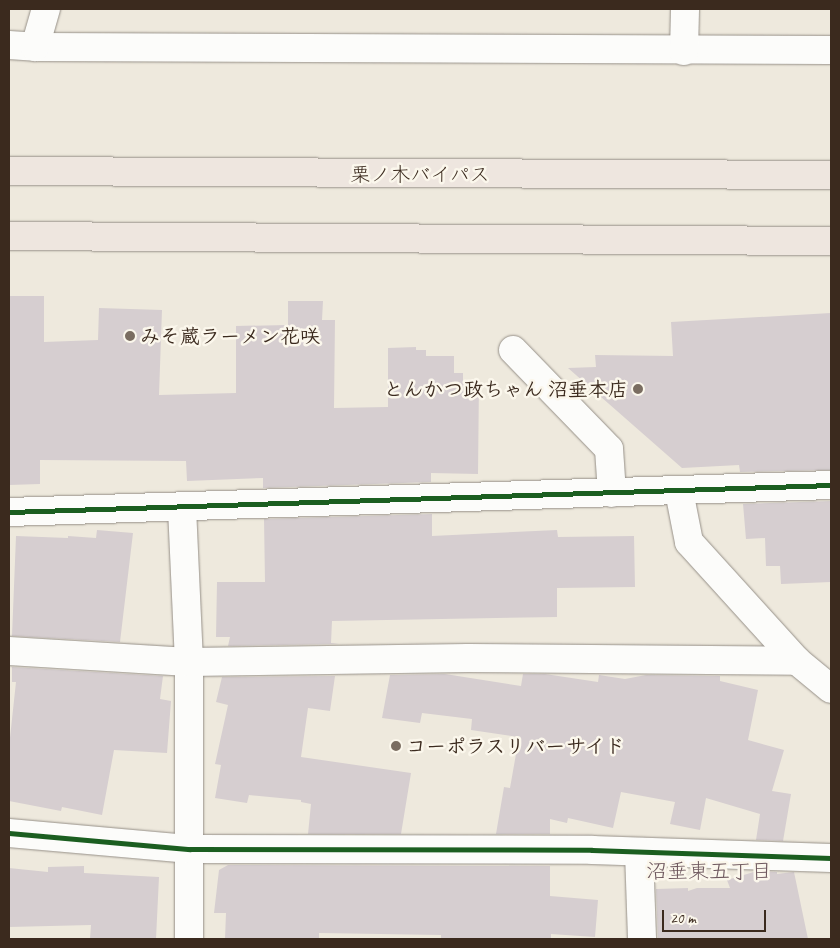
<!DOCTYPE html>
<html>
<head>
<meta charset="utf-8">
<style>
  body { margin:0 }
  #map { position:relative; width:840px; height:948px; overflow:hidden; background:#eee9dd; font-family:Caveat,"Klee One",sans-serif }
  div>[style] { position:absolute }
  .building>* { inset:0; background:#d6ced0 }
  .roads { filter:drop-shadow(0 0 1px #969088) drop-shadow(0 0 1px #969088) }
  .minor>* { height:28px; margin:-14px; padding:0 14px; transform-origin:14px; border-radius:14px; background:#fcfcfa }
  .major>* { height:28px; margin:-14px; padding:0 14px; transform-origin:14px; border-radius:14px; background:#eee6df }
  .cycleway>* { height:5px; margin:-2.5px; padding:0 2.5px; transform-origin:2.5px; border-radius:2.5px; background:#1b5e20 }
  .dots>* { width:14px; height:14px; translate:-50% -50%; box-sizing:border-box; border:2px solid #fbf7ec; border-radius:50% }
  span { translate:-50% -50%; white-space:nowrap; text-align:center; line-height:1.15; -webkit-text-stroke:5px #fbf7ec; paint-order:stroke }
  .street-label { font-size:20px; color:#3b2a1e }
  .poi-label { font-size:20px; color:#3b2a1e; font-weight:700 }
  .left { translate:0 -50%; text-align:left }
  .right { translate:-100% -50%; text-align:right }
  .neighbourhood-label { font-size:21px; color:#6d575d }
  .frame { position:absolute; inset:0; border:10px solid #3b2a1e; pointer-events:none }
  .scale { position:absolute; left:662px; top:910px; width:104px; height:22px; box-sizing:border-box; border:2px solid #3b2a1e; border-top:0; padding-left:6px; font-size:15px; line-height:18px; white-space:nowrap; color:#3b2a1e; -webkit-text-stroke:4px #fbf7ec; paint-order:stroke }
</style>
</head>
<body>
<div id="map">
  <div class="building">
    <i style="clip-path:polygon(9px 296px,44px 296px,44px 342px,98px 340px,99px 308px,162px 310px,159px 395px,236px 393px,236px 326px,288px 325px,288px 301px,323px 301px,322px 320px,335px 320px,334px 408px,388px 407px,388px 348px,416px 347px,416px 350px,426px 350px,426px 356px,454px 356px,454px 373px,463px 373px,463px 380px,479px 380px,478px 474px,431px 473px,431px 482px,263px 488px,263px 478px,187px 481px,186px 461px,40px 460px,40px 484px,9px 485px)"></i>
    <i style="clip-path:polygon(831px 313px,831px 470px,740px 472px,739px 465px,682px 468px,568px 368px,596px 367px,595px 355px,673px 356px,671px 322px)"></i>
    <i style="clip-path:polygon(831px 501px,831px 582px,781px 584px,780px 566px,766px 566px,765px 538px,746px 539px,743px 504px)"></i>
    <i style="clip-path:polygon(432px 514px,432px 536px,557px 530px,558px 537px,634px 536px,635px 587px,557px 588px,557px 617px,332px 621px,331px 643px,339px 644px,228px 646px,230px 637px,216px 637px,217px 582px,265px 582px,264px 519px)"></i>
    <i style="clip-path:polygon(97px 530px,133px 533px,120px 642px,12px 636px,16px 536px,68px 538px,68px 536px,96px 538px)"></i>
    <i style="clip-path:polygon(12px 667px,163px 676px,160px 699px,171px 701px,167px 753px,114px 750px,102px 815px,62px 807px,61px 811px,9px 801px,9px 747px,16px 682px,12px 682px)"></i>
    <i style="clip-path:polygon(445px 674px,521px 686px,523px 674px,545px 674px,598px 682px,599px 675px,625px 679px,646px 675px,720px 676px,720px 681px,758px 690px,748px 740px,784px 750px,772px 791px,791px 794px,783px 841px,756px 840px,760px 814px,706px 798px,700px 830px,670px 824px,675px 802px,621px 792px,613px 828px,568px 818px,567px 823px,550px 819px,550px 834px,496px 834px,504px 787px,510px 788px,519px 737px,471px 730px,472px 719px,422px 713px,420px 723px,382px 718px,390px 675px)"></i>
    <i style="clip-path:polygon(335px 676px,330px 711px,308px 708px,301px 757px,411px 773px,401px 834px,308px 834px,311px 804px,301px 802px,301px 800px,249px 795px,247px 803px,215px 798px,221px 765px,215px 764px,228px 705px,216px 702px,222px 677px)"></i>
    <i style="clip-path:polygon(228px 865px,550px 866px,550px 896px,598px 900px,595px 937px,551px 934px,551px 939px,441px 939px,441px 935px,319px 933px,319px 939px,225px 939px,226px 913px,214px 913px,219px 870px)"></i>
    <i style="clip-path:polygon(84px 866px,84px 873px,159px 877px,156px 939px,90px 939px,91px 925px,9px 927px,9px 868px,48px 872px,48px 867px)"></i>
    <i style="clip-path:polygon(757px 871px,777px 872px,777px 874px,794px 872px,808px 939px,658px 939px,656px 889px,688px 888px,688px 891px,697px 888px,730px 888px,727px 880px)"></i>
  </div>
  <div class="roads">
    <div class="minor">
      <i style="left:9px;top:45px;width:26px;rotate:4deg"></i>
      <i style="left:35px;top:47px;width:796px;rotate:0.22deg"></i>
      <i style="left:35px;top:47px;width:40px;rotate:-74deg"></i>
      <i style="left:684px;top:51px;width:42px;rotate:-88.6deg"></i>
      <i style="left:513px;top:350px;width:138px;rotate:45.9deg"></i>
      <i style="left:609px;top:449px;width:44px;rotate:86.1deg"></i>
      <i style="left:679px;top:491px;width:52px;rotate:78.9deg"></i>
      <i style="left:689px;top:542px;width:161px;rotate:47.8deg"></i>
      <i style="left:797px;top:661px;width:44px;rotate:39.5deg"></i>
      <i style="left:182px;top:508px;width:154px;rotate:87.4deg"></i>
      <i style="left:189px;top:662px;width:277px;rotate:90deg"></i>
      <i style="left:9px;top:512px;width:822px;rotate:-1.88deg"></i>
      <i style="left:9px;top:651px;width:180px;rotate:3.5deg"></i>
      <i style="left:189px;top:662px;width:279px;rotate:-0.8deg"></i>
      <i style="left:468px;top:658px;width:329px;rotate:0.5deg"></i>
      <i style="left:9px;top:833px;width:182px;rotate:5.1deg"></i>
      <i style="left:190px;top:849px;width:402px;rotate:0.1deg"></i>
      <i style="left:592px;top:850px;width:239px;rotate:1.9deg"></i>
      <i style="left:639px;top:852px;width:87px;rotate:88deg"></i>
    </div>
    <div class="major">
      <i style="left:9px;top:171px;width:822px;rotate:0.28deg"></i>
      <i style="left:9px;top:236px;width:822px;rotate:0.35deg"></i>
    </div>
  </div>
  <div class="cycleway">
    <i style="left:9px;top:512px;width:822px;rotate:-1.88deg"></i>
    <i style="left:9px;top:833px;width:182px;rotate:5.1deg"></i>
    <i style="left:190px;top:849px;width:402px;rotate:0.1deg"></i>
    <i style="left:592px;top:850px;width:239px;rotate:1.9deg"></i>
  </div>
  <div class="dots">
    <i style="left:130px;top:336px;background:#7a6d61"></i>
    <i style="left:638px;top:389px;background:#7a6d61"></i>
    <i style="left:396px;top:746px;background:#7a6d61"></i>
  </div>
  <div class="street-label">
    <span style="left:420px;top:174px">栗ノ木バイパス</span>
  </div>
  <div class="poi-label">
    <span class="left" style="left:140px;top:336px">みそ蔵ラーメン花咲</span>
    <span class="right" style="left:628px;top:389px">とんかつ政ちゃん 沼垂本店</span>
    <span class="left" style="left:406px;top:746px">コーポラスリバーサイド</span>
  </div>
  <div class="neighbourhood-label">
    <span style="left:709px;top:871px">沼垂東五丁目</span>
  </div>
  <div class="frame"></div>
  <div class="scale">20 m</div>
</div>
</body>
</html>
